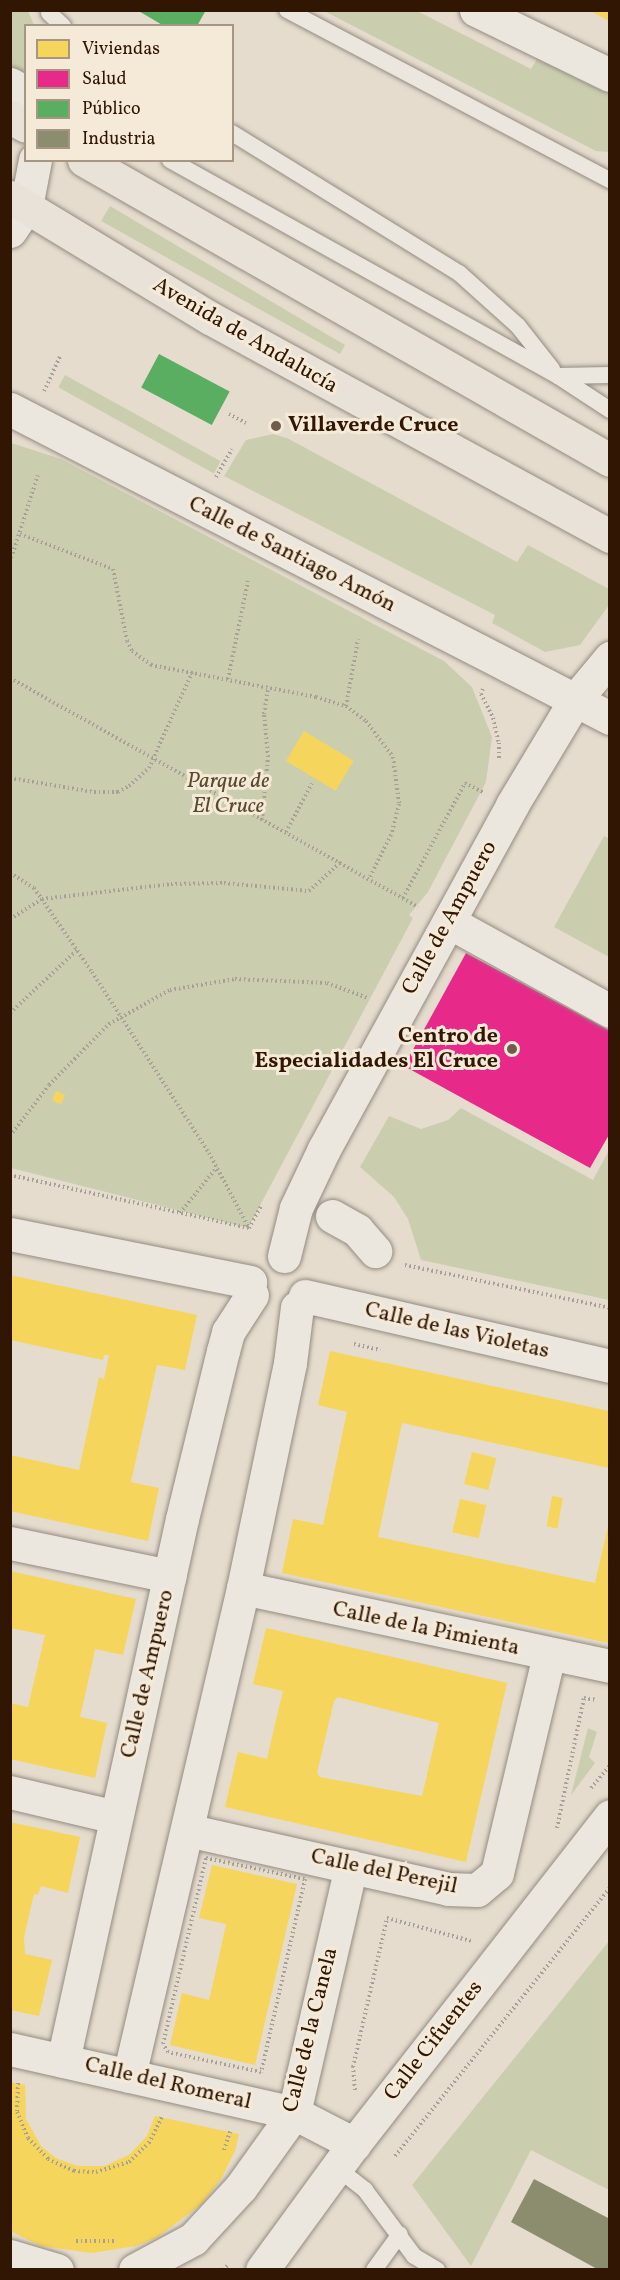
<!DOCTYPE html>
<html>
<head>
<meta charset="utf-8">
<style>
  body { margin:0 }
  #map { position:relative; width:620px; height:2280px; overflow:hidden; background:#e5dccd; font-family:Vollkorn,serif }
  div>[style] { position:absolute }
  .green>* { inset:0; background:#cbceae; transform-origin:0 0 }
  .homes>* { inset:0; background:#f6d55c; transform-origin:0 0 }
  .health>* { inset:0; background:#e7298a }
  .public>* { inset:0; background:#5aae61; transform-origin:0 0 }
  .industry>* { inset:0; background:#8c8c6e }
  .path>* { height:4px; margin-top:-2px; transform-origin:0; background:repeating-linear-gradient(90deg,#a6a098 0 1.5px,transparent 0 4.5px) }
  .roads { filter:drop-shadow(0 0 2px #948b81) drop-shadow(0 0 2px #948b81) }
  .lane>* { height:16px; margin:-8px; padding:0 8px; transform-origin:8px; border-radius:8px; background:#ebe6de }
  .street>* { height:33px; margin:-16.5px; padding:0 16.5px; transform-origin:16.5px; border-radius:16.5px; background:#ebe6de }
  .secondary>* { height:33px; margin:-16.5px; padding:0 16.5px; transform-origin:16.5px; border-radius:16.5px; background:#ebe6de }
  .primary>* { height:33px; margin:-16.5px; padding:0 16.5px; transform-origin:16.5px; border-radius:16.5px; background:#e8e2d9 }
  .dots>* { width:16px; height:16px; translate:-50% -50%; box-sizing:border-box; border:3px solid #f5ead8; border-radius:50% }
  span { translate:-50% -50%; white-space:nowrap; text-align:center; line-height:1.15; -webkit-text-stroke:6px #f5ead8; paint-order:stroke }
  .street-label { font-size:22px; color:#311703 }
  .poi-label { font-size:22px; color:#311703; font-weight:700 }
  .left { translate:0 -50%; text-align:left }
  .right { translate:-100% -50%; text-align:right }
  .park-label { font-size:22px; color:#594a2f; font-style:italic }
  .frame { position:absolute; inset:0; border:12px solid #311703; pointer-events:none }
  .legend { position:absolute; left:24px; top:24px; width:210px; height:138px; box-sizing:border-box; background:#f5ead8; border:2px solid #a79683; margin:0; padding:8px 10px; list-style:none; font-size:18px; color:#311703 }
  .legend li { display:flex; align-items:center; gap:12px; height:30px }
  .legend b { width:30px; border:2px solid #a79683 }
</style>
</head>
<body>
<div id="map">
  <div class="green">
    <i style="clip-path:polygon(10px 11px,28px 11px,34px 25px,26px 26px,25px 75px,11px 66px)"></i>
    <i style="clip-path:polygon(324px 11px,417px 11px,531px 69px,537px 59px,609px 94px,609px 152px,596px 151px)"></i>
    <i style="clip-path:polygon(110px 206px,345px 345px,340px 354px,101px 221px)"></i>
    <i style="left:65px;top:375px;width:178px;height:14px;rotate:29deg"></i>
    <i style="clip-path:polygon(273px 434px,287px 438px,517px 562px,528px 545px,609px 589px,609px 605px,580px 645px,545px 652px,492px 623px,495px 615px,224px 476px,246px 440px)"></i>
    <i style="clip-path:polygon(11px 443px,61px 459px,444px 661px,472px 687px,492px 737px,486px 782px,428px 892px,409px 915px,413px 918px,248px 1228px,11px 1168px)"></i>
    <i style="clip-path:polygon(604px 836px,610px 839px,609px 957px,554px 927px)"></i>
    <i style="clip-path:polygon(461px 1108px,593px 1180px,609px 1150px,609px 1300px,421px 1260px,408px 1219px,394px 1197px,360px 1167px,389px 1116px,421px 1129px,448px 1120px)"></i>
    <i style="clip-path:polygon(588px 1728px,597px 1732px,589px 1757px,595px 1763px,571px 1795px)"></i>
    <i style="clip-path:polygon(609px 1941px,609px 2190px,531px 2150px,471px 2266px,412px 2185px)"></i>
  </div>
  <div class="homes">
    <i style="clip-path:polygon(590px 10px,609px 10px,609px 21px,594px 13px)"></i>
    <i style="left:304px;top:731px;width:58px;height:35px;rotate:31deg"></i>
    <i style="left:56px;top:1091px;width:10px;height:10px;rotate:24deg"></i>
    <i style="clip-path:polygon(10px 1275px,197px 1315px,185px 1370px,157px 1365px,131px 1482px,159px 1488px,148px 1541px,10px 1511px,10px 1455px,79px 1470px,99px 1377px,104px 1379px,109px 1355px,104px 1355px,103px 1360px,10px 1340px)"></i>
    <i style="clip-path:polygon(330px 1351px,609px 1411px,609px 1468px,402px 1423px,378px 1537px,595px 1583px,609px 1522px,609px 1643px,282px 1573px,293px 1519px,323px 1525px,347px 1412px,318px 1405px)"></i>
    <i style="left:472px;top:1452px;width:25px;height:33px;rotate:14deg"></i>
    <i style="left:552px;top:1496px;width:11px;height:31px;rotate:10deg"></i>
    <i style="left:460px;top:1499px;width:27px;height:34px;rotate:13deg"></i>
    <i style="clip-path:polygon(10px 1571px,136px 1599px,123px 1655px,95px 1649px,93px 1660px,80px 1717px,107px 1723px,95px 1778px,10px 1759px,10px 1703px,28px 1707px,45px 1635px,10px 1628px)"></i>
    <i style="clip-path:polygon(evenodd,266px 1628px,507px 1683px,466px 1862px,225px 1807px,238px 1752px,267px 1759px,275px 1724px,283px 1691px,253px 1684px,266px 1628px,338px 1697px,439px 1723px,422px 1796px,320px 1777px,317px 1773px,334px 1701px,338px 1697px)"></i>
    <i style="clip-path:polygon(10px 1822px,80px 1837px,68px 1893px,41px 1886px,38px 1895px,34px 1894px,24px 1937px,25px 1954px,52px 1960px,39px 2016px,10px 2010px)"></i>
    <i style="clip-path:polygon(212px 1865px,297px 1884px,255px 2065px,170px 2045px,182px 1993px,209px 2000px,218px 1961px,226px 1924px,199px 1918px)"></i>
    <i style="clip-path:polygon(10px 2082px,25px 2085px,26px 2119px,41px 2146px,56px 2158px,77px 2166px,104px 2166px,129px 2155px,147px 2136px,155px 2116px,239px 2134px,235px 2151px,221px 2179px,202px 2204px,156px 2238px,136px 2246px,92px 2253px,41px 2246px,10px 2231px)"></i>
  </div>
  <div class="health">
    <i style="clip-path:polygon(466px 953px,610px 1031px,610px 1133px,590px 1168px,404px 1066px)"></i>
  </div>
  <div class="public">
    <i style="clip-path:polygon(137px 10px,206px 10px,197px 26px,164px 26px)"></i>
    <i style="left:159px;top:354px;width:80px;height:38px;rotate:28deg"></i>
  </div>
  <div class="industry">
    <i style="clip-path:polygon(534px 2179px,610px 2219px,610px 2270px,599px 2270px,511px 2222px)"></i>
  </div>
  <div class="path">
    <i style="left:44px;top:391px;width:38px;rotate:-65deg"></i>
    <i style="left:229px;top:414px;width:19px;rotate:28deg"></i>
    <i style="left:216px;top:477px;width:32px;rotate:-60deg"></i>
    <i style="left:20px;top:534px;width:99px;rotate:20.6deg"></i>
    <i style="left:113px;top:569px;width:73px;rotate:79deg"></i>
    <i style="left:127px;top:641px;width:11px;rotate:63deg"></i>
    <i style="left:132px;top:651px;width:24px;rotate:36deg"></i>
    <i style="left:151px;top:665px;width:168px;rotate:11deg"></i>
    <i style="left:316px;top:697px;width:31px;rotate:17deg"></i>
    <i style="left:346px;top:706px;width:25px;rotate:37deg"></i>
    <i style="left:366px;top:721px;width:45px;rotate:53.1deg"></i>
    <i style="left:393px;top:757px;width:47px;rotate:82.7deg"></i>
    <i style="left:399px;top:804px;width:32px;rotate:104deg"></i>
    <i style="left:391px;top:835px;width:49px;rotate:116.6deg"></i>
    <i style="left:10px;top:562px;width:91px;rotate:-72.2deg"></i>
    <i style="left:10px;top:678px;width:468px;rotate:29.3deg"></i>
    <i style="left:228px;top:679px;width:100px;rotate:-78.5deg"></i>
    <i style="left:483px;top:689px;width:5px;rotate:112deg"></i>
    <i style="left:481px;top:694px;width:27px;rotate:63deg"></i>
    <i style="left:493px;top:718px;width:26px;rotate:77deg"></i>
    <i style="left:499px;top:743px;width:18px;rotate:90deg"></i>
    <i style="left:346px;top:706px;width:68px;rotate:-79.8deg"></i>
    <i style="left:10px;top:778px;width:85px;rotate:9.5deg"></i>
    <i style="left:94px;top:792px;width:24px"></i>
    <i style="left:118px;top:792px;width:13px;rotate:-29deg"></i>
    <i style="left:129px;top:786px;width:27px;rotate:-42deg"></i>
    <i style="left:149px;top:768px;width:107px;rotate:-65.8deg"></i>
    <i style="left:262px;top:820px;width:63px;rotate:-84.6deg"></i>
    <i style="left:268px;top:757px;width:43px;rotate:-95.3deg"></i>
    <i style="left:264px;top:714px;width:24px;rotate:-81deg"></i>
    <i style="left:286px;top:832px;width:55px;rotate:-62deg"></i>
    <i style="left:10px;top:873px;width:28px;rotate:32deg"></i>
    <i style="left:34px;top:888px;width:102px;rotate:55.4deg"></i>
    <i style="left:92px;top:972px;width:216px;rotate:57.1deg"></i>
    <i style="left:209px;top:1153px;width:85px;rotate:61.9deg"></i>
    <i style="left:403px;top:898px;width:131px;rotate:-61.7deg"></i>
    <i style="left:465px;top:783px;width:20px;rotate:27deg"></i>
    <i style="left:10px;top:919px;width:38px;rotate:-32deg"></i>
    <i style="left:42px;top:899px;width:130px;rotate:-6.6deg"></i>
    <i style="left:171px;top:884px;width:53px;rotate:-1.1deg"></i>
    <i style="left:224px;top:883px;width:85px;rotate:5.4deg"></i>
    <i style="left:309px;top:891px;width:42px;rotate:-42.1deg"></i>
    <i style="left:10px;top:1013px;width:92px;rotate:-43.2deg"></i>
    <i style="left:10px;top:1136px;width:64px;rotate:-52.6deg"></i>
    <i style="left:49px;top:1085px;width:86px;rotate:-45.5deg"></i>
    <i style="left:109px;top:1024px;width:70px;rotate:-29.1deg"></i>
    <i style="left:170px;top:990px;width:66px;rotate:-9.6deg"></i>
    <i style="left:235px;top:979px;width:92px;rotate:2.5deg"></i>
    <i style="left:327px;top:983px;width:44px;rotate:20.1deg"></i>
    <i style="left:10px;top:1175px;width:245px;rotate:12.5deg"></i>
    <i style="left:249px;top:1228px;width:25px;rotate:-61deg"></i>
    <i style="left:180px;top:1213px;width:59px;rotate:-51.2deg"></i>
    <i style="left:405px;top:1265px;width:209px;rotate:11.8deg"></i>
    <i style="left:354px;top:1344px;width:27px;rotate:13deg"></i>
    <i style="left:591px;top:1788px;width:30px;rotate:-50deg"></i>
    <i style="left:557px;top:1828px;width:133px;rotate:-78.3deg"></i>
    <i style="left:584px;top:1698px;width:13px;rotate:9deg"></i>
    <i style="left:206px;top:1858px;width:101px;rotate:12deg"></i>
    <i style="left:305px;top:1879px;width:198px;rotate:102.8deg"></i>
    <i style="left:261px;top:2072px;width:95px;rotate:-167.9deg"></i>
    <i style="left:168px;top:2052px;width:9px;rotate:-122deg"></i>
    <i style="left:163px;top:2044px;width:191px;rotate:-77deg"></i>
    <i style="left:18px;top:2083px;width:29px;rotate:92deg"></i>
    <i style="left:17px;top:2112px;width:28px;rotate:67deg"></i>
    <i style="left:28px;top:2138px;width:29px;rotate:46deg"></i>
    <i style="left:48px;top:2159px;width:29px;rotate:25deg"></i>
    <i style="left:74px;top:2171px;width:22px;rotate:3deg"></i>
    <i style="left:96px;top:2172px;width:34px;rotate:-17deg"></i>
    <i style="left:129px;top:2162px;width:28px;rotate:-44deg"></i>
    <i style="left:149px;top:2143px;width:30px;rotate:-64deg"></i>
    <i style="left:355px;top:2090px;width:23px;rotate:-95deg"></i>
    <i style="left:353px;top:2067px;width:153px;rotate:-77.1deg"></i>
    <i style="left:387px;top:1918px;width:87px;rotate:15.3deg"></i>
    <i style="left:224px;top:2150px;width:20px;rotate:-72deg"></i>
    <i style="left:395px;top:2156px;width:344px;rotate:-51.3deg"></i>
    <i style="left:76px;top:2241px;width:40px"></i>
    <i style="left:223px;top:2270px;width:8px;rotate:-45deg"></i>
  </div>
  <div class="roads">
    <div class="lane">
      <i style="left:287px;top:10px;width:365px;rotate:27.8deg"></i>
      <i style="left:49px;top:13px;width:19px;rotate:43deg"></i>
      <i style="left:232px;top:133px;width:267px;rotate:31.7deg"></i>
      <i style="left:459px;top:273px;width:79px;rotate:41.9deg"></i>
      <i style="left:518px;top:326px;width:55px;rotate:51.7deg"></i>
      <i style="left:170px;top:160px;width:444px;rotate:29.1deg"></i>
      <i style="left:558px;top:376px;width:62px;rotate:33.2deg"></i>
      <i style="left:558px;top:376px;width:52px;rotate:-1.1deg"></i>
      <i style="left:337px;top:2168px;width:36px;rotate:38deg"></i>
      <i style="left:365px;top:2190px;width:82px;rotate:53.4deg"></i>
      <i style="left:414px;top:2256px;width:27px;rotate:31deg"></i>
      <i style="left:374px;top:2270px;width:44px;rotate:-54.2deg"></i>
    </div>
    <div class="street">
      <i style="left:476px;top:10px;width:149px;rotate:25.9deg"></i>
      <i style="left:449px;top:922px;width:184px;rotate:28.9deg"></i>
      <i style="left:332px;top:1216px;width:29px;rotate:29deg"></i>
      <i style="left:357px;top:1230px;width:28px;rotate:49deg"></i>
      <i style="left:10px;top:1234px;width:245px;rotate:11.3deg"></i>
      <i style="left:284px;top:1256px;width:49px;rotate:-76deg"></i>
      <i style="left:296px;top:1208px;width:65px;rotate:-64.6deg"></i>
      <i style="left:324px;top:1149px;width:392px;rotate:-61.3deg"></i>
      <i style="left:512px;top:805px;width:122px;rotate:-59deg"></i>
      <i style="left:575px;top:700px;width:55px;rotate:-50.2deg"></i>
      <i style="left:305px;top:1296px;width:313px;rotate:12.9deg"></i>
      <i style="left:10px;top:1543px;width:163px;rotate:11.7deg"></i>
      <i style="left:243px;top:1588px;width:375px;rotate:12deg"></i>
      <i style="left:10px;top:1792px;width:109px;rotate:13.3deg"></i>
      <i style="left:187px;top:1830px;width:268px;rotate:12.7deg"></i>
      <i style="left:448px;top:1889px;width:29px;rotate:2deg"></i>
      <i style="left:477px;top:1890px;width:26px;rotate:-40deg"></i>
      <i style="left:497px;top:1873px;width:224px;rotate:-76.6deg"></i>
      <i style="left:10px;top:2049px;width:291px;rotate:12.7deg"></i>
      <i style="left:294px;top:2113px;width:68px;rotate:27.3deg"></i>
      <i style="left:63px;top:2061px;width:555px;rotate:-77.62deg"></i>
      <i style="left:182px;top:1519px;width:173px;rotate:-76.3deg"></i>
      <i style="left:223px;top:1351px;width:20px;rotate:-75deg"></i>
      <i style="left:228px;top:1332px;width:44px;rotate:-57deg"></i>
      <i style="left:129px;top:2076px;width:501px;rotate:-76.85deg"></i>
      <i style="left:243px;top:1588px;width:230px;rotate:-78.2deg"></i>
      <i style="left:290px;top:1363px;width:56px;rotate:-82.9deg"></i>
      <i style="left:10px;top:2256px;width:49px;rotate:16.6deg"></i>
      <i style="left:135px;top:2270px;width:66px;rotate:-28.1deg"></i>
      <i style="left:193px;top:2239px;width:71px;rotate:-47.3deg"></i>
      <i style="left:241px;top:2187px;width:91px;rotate:-54.4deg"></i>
      <i style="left:294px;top:2113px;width:253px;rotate:-77deg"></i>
      <i style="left:262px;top:2270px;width:156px;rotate:-53.9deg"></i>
      <i style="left:354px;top:2144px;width:416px;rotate:-52deg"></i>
    </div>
    <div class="secondary">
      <i style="left:10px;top:84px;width:18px;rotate:29deg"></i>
      <i style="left:10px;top:231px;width:29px;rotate:-56deg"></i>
      <i style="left:26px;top:207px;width:48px;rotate:-79.2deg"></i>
      <i style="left:10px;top:409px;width:675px;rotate:27.25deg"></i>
    </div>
    <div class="primary">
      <i style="left:10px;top:117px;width:18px;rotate:29deg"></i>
      <i style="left:84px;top:160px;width:606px;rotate:29.7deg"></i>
      <i style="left:10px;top:197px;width:234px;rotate:31.2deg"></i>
      <i style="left:210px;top:318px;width:456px;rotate:28.6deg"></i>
    </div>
  </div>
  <div class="dots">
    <i style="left:276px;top:426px;background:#705c4a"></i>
    <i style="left:512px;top:1049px;background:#705c4a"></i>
  </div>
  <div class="street-label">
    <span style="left:245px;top:336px;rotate:30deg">Avenida de Andalucía</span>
    <span style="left:292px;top:555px;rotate:27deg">Calle de Santiago Amón</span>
    <span style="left:450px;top:918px;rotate:-61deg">Calle de Ampuero</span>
    <span style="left:457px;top:1331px;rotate:13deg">Calle de las Violetas</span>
    <span style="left:426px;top:1629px;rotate:12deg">Calle de la Pimienta</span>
    <span style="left:148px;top:1674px;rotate:-77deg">Calle de Ampuero</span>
    <span style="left:384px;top:1872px;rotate:12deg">Calle del Perejil</span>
    <span style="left:311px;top:2030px;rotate:-76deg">Calle de la Canela</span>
    <span style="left:434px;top:2041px;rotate:-52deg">Calle Cifuentes</span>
    <span style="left:168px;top:2084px;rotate:13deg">Calle del Romeral</span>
  </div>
  <div class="poi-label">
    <span class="left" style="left:288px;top:426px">Villaverde Cruce</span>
    <span class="right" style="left:498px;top:1049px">Centro de<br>Especialidades El Cruce</span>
  </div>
  <div class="park-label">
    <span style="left:228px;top:794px">Parque de<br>El Cruce</span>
  </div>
  <div class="frame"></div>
  <ul class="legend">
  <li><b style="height:16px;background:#f6d55c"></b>Viviendas</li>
  <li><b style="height:16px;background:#e7298a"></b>Salud</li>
  <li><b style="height:16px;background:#5aae61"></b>Público</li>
  <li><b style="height:16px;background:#8c8c6e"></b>Industria</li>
  </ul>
</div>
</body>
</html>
